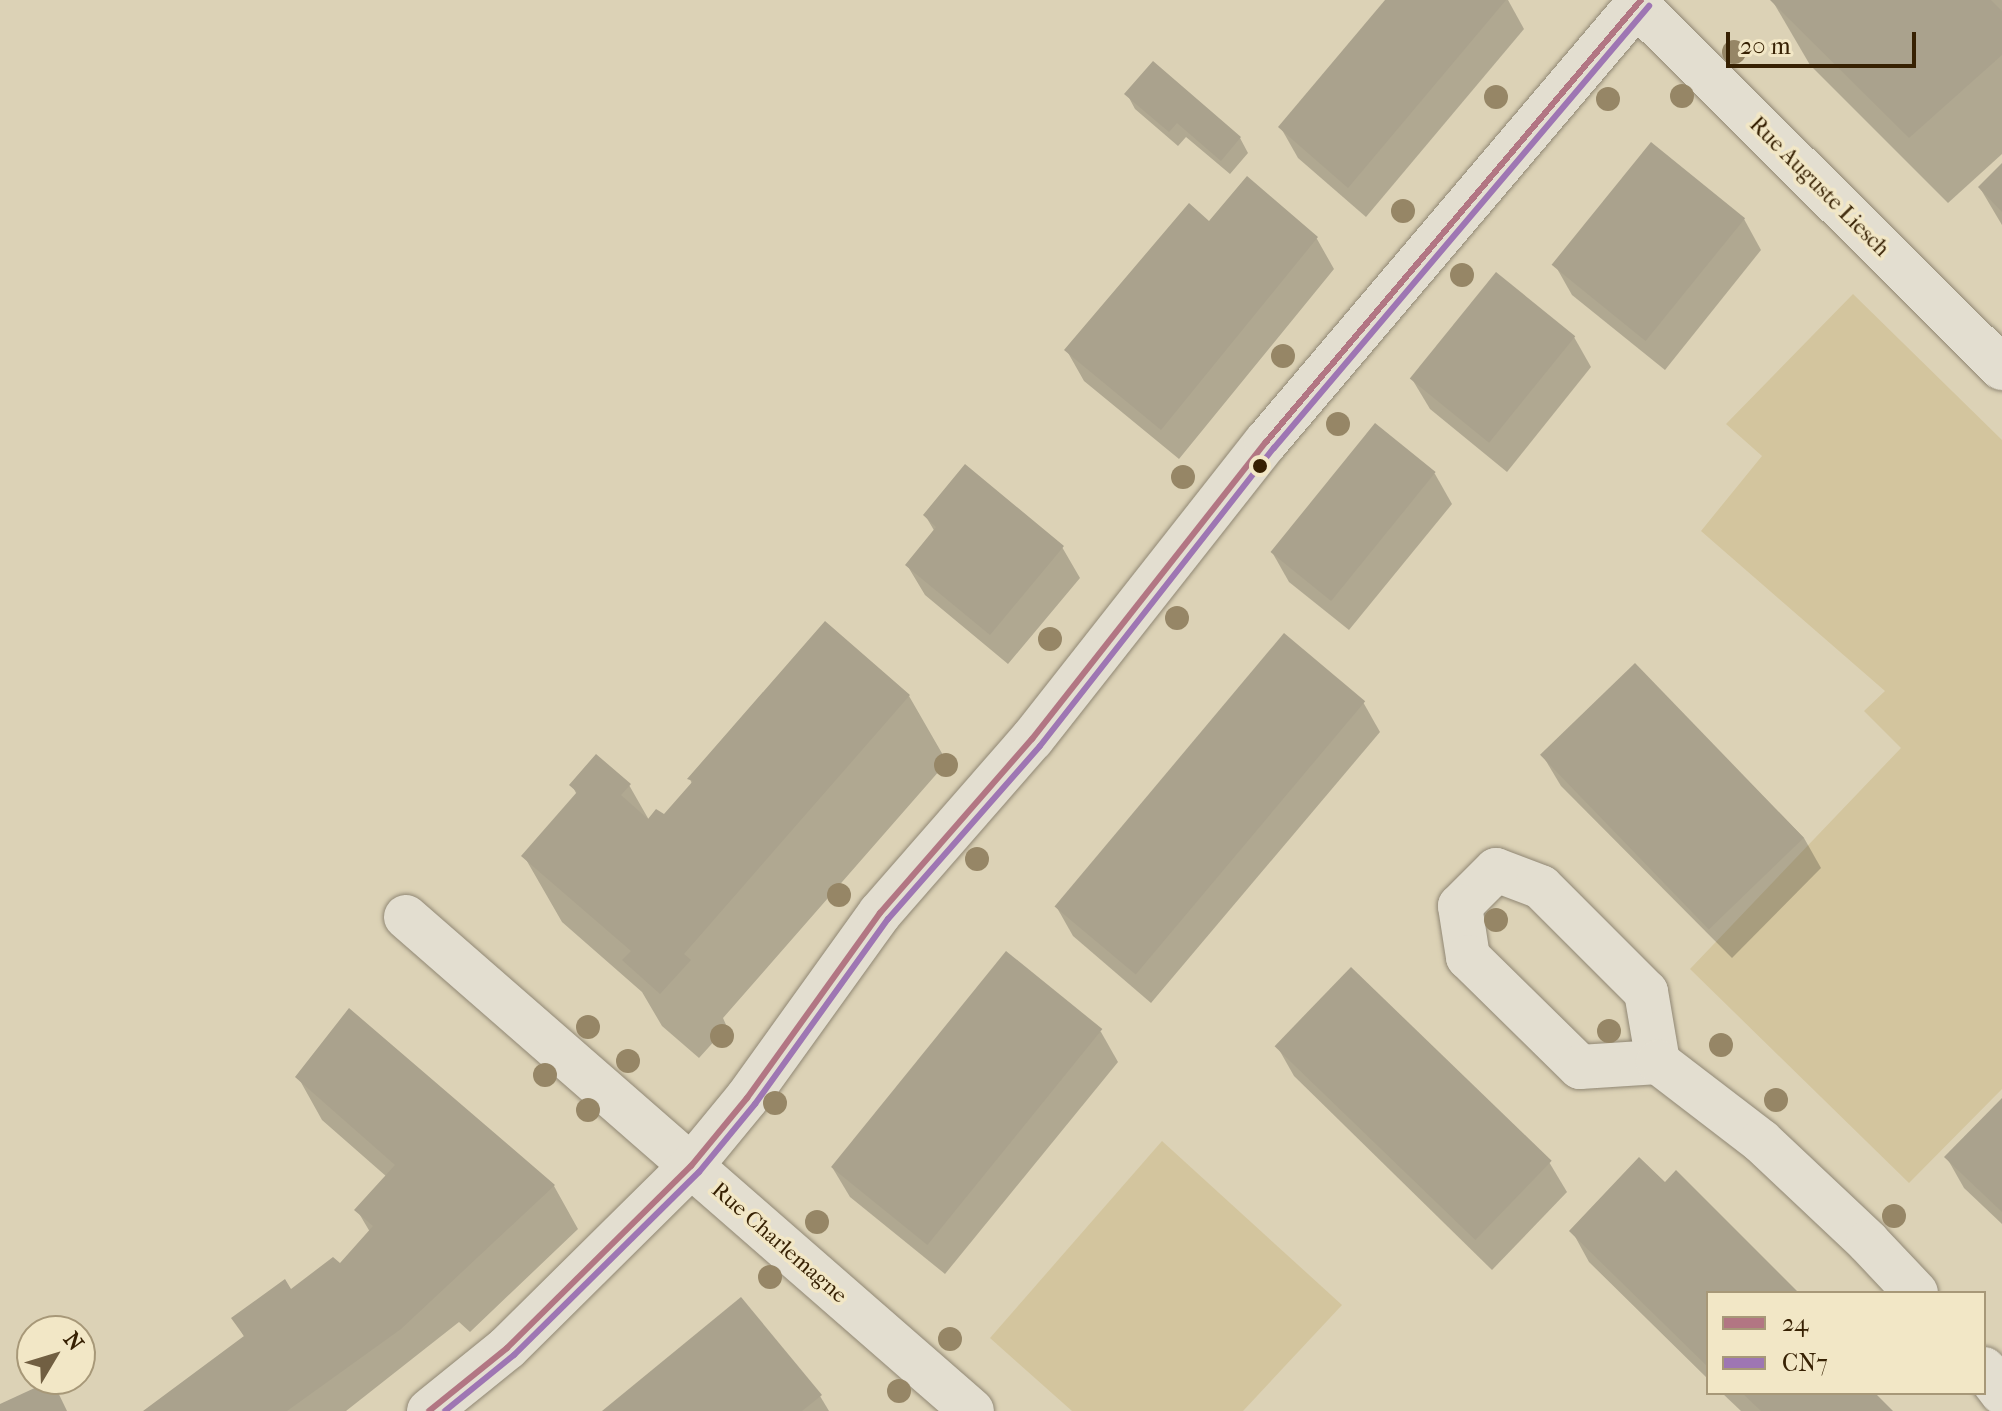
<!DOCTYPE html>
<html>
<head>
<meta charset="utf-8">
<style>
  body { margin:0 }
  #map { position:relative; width:2002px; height:1411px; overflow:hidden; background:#dcd2b6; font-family:"IM FELL French Canon",serif }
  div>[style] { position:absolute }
  .green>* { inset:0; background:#d3c59e }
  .shadow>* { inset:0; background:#0003 }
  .building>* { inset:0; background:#aaa28d; transform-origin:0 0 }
  .roads { filter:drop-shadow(0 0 2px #908774) drop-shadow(0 0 2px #908774) }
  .street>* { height:44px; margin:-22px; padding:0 22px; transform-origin:22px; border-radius:22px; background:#e3ded0 }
  .secondary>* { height:44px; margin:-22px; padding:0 22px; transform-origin:22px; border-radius:22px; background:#e3ded0 }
  .bus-1>* { height:6px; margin:-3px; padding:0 3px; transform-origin:3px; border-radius:3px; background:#b27683 }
  .bus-2>* { height:6px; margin:-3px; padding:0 3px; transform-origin:3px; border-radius:3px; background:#9e76b3 }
  .trees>* { width:24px; height:24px; margin:-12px; border-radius:50%; background:#968666 }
  .dots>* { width:22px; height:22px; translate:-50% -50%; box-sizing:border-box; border:4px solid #f2e7c6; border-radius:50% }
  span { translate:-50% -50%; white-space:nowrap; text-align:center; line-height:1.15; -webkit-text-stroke:7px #f2e7c6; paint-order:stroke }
  .street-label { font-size:22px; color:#372103 }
  .legend { position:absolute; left:1706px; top:1291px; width:280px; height:104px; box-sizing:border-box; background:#f2e7c6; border:2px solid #a79878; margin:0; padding:10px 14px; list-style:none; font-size:24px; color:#372103 }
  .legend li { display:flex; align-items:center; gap:16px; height:40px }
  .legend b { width:40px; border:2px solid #a79878 }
  .north { position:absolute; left:16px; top:1315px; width:80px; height:80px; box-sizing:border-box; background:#f2e7c6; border:2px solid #a79878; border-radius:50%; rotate:52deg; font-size:22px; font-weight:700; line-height:32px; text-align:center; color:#372103 }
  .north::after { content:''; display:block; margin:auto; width:28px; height:36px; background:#715f42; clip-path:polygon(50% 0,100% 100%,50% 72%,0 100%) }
  .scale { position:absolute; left:1726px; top:32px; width:190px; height:36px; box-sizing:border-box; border:4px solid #372103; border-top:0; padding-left:10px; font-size:24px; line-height:28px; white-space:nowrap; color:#372103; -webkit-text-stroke:6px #f2e7c6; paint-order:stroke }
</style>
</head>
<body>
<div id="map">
  <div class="green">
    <i style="clip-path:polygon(1853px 294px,2002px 440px,2002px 1089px,1909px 1183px,1690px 969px,1901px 748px,1864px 711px,1885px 691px,1701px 531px,1762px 456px,1726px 424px)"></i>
    <i style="clip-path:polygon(1162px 1141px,1342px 1305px,1243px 1411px,1072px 1411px,990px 1338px)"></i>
  </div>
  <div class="shadow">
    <i style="clip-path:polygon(1387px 0,1508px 0,1524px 29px,1366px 217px,1298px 158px,1281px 128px)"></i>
    <i style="clip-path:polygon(1772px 0,2002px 0,2002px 154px,1948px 203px,1810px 65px)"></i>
    <i style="clip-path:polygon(1127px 94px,1240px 138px,1248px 153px,1230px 174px,1186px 137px,1178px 146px,1135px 109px)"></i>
    <i style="clip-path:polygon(2002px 166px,2002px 225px,1980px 188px)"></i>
    <i style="clip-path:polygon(1247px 179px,1317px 239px,1334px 269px,1179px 459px,1084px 381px,1067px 351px,1209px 224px)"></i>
    <i style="clip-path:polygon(1744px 219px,1761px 250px,1665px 370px,1572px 295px,1555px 265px)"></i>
    <i style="clip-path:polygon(1574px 337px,1591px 367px,1507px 472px,1430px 409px,1412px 379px)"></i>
    <i style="clip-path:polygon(1375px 426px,1435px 474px,1452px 504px,1349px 630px,1289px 582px,1272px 552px)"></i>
    <i style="clip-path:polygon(925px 515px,1062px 547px,1080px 578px,1008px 664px,925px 595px,907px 565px,935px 532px)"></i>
    <i style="clip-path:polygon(1635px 666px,1804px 838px,1821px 868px,1732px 958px,1561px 786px,1543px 756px)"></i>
    <i style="clip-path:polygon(909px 696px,947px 762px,723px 1018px,727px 1027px,699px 1058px,662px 1026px,642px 992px,562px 922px,524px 856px,577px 795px,572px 785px,629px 785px,649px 820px,664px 817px,692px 784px,690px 779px)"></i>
    <i style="clip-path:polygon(1363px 702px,1380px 732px,1151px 1003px,1073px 936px,1056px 906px)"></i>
    <i style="clip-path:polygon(1006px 954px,1101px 1032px,1118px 1062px,945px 1274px,850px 1197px,832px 1167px)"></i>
    <i style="clip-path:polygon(1277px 1046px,1549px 1162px,1567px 1192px,1492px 1270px,1294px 1076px)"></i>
    <i style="clip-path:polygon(298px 1077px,554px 1186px,578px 1229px,470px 1332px,459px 1322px,346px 1411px,148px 1411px,245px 1338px,234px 1319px,340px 1266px,370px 1232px,357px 1210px,387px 1177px,322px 1120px)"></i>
    <i style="clip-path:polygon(2002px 1101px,2002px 1224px,1964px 1188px,1947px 1158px)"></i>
    <i style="clip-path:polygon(1665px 1184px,1796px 1293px,1708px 1293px,1708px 1379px,1589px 1262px,1572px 1231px)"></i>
    <i style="clip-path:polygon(1722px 1393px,1871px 1393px,1890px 1411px,1741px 1411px)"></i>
    <i style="clip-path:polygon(820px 1396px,829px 1411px,606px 1411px)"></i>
  </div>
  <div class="building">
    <i style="clip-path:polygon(1385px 0,1506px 0,1348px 188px,1278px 127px)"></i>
    <i style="clip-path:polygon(1770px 0,1991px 0,2002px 11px,2002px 55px,1909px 138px)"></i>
    <i style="clip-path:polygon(1153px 61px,1241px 137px,1221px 161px,1177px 123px,1169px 132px,1124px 94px)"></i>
    <i style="left:1651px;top:142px;width:121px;height:158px;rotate:39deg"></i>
    <i style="clip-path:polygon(2002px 163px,2002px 212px,1978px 187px)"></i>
    <i style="clip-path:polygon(1247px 176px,1318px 237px,1161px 430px,1064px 350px,1189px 203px,1209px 221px)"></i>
    <i style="left:1496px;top:272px;width:102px;height:137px;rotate:39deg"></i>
    <i style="left:1375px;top:423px;width:78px;height:166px;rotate:39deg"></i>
    <i style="clip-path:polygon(965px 464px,1064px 546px,990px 635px,905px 565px,936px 527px,923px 515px)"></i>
    <i style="clip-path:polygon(825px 621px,910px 695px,684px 954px,691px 960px,660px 994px,622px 960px,631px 951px,521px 856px,577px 792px,569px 785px,596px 754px,631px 784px,621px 795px,648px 819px,656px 809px,664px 814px,693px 781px,687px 779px)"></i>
    <i style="left:1284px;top:633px;width:106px;height:357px;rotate:40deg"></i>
    <i style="left:1635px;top:663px;width:243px;height:132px;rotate:46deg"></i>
    <i style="left:1006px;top:951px;width:124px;height:278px;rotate:39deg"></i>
    <i style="left:1351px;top:967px;width:279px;height:110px;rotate:44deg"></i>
    <i style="clip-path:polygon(349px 1008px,555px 1185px,401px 1329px,287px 1411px,143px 1411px,244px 1336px,231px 1318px,285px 1279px,291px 1289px,333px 1257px,340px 1263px,373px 1226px,354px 1210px,395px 1165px,295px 1077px)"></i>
    <i style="clip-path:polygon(2002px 1098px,2002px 1212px,1944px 1157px)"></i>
    <i style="clip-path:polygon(1639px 1157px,1665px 1182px,1676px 1170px,1799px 1293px,1708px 1293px,1708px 1367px,1569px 1231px)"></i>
    <i style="clip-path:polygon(741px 1297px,822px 1395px,802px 1411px,602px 1411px)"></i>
    <i style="clip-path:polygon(52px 1380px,67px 1411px,0 1411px,0 1404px)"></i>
    <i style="clip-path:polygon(1742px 1393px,1875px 1393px,1893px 1411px,1761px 1411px)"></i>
  </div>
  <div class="roads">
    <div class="street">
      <i style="left:1637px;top:5px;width:515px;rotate:44.84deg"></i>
      <i style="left:406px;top:917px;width:751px;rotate:41.11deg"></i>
      <i style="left:1658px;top:1062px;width:71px;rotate:-99.7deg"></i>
      <i style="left:1646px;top:992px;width:148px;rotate:-135deg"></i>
      <i style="left:1541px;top:887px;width:48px;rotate:-159.3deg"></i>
      <i style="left:1496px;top:870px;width:51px;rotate:135deg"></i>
      <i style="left:1460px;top:906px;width:52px;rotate:81.1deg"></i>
      <i style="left:1468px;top:957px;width:157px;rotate:44.5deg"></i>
      <i style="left:1580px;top:1067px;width:78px;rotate:-3.7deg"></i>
      <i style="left:1658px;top:1062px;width:130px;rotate:37.5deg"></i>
      <i style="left:1761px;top:1141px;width:147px;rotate:43.3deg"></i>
      <i style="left:1868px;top:1242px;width:70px;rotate:46.7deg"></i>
      <i style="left:1984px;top:1369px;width:30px;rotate:53deg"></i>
    </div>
    <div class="secondary">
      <i style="left:429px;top:1411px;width:100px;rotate:-38.9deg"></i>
      <i style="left:507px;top:1348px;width:259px;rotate:-44.7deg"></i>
      <i style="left:691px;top:1166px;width:88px;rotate:-50.5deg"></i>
      <i style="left:747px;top:1098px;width:228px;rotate:-54.3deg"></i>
      <i style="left:880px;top:913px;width:231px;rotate:-48.9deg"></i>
      <i style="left:1032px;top:739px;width:378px;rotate:-51.8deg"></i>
      <i style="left:1266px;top:442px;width:580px;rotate:-49.69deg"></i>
    </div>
  </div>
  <div class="bus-1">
    <i style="left:429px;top:1411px;width:100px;rotate:-38.9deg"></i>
    <i style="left:507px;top:1348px;width:259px;rotate:-44.7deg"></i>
    <i style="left:691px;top:1166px;width:88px;rotate:-50.5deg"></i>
    <i style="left:747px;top:1098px;width:228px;rotate:-54.3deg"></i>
    <i style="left:880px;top:913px;width:231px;rotate:-48.9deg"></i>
    <i style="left:1032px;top:739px;width:378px;rotate:-51.8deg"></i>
    <i style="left:1266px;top:442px;width:580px;rotate:-49.69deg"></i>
  </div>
  <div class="bus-2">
    <i style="left:445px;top:1411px;width:89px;rotate:-39.1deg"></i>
    <i style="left:514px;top:1355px;width:260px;rotate:-44.7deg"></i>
    <i style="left:699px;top:1172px;width:88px;rotate:-50.5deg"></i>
    <i style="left:755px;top:1104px;width:228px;rotate:-54.3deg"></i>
    <i style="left:888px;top:919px;width:230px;rotate:-48.7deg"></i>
    <i style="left:1040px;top:746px;width:379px;rotate:-51.9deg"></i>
    <i style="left:1274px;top:448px;width:580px;rotate:-49.69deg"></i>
  </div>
  <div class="trees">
    <i style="left:1734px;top:52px"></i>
    <i style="left:1682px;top:96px"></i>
    <i style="left:1496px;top:97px"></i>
    <i style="left:1608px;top:99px"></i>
    <i style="left:1403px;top:211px"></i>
    <i style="left:1462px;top:275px"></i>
    <i style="left:1283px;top:356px"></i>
    <i style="left:1338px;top:424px"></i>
    <i style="left:1183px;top:477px"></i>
    <i style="left:1177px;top:618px"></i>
    <i style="left:1050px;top:639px"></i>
    <i style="left:946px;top:765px"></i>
    <i style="left:977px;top:859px"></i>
    <i style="left:839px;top:895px"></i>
    <i style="left:1496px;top:920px"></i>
    <i style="left:588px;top:1027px"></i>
    <i style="left:1609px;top:1031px"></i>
    <i style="left:722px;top:1036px"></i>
    <i style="left:1721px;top:1045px"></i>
    <i style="left:628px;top:1061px"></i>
    <i style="left:545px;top:1075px"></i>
    <i style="left:1776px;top:1100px"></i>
    <i style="left:775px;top:1103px"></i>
    <i style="left:588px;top:1110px"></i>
    <i style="left:1894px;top:1216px"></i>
    <i style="left:817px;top:1222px"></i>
    <i style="left:770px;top:1277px"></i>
    <i style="left:950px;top:1339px"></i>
    <i style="left:899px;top:1391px"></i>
  </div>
  <div class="dots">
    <i style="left:1260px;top:466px;background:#372103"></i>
  </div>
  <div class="street-label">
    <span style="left:1819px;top:187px;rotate:45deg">Rue Auguste Liesch</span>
    <span style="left:779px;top:1243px;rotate:41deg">Rue Charlemagne</span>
  </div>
  <ul class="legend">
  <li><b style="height:10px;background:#b27683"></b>24</li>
  <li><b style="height:10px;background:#9e76b3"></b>CN7</li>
  </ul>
  <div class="north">N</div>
  <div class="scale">20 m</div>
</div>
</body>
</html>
